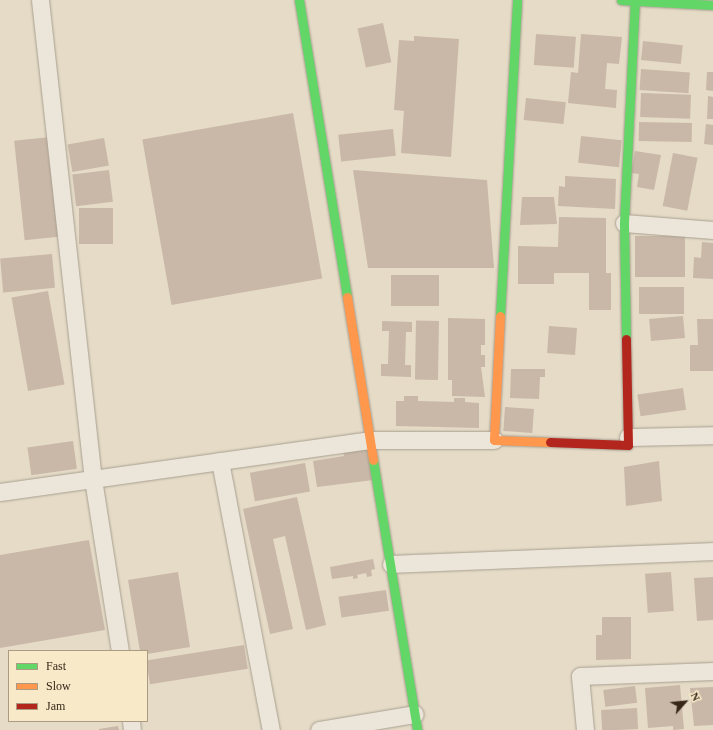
<!DOCTYPE html>
<html>
<head>
<meta charset="utf-8">
<style>
  body { margin:0 }
  #map { position:relative; width:713px; height:730px; overflow:hidden; background:#e5dbc6; font-family:"Times New Roman",serif }
  div>[style] { position:absolute }
  .building>* { inset:0; background:#c9b8a7; transform-origin:0 0 }
  .roads { filter:drop-shadow(0 0 1px #a89f91) drop-shadow(0 0 1px #a89f91) }
  .street>* { height:17px; margin:-8.5px; padding:0 8.5px; transform-origin:8.5px; border-radius:8.5px; background:#ece5d9 }
  .fast>* { height:9px; margin:-4.5px; padding:0 4.5px; transform-origin:4.5px; border-radius:4.5px; background:#63d668 }
  .slow>* { height:9px; margin:-4.5px; padding:0 4.5px; transform-origin:4.5px; border-radius:4.5px; background:#ff974d }
  .jam>* { height:9px; margin:-4.5px; padding:0 4.5px; transform-origin:4.5px; border-radius:4.5px; background:#b3261e }
  span { translate:-50% -50%; white-space:nowrap; text-align:center; line-height:1.15; -webkit-text-stroke:4px #f8e9c9; paint-order:stroke }
  .legend { position:absolute; left:8px; top:650px; width:140px; height:72px; box-sizing:border-box; background:#f8e9c9; border:1px solid #ab9b83; margin:0; padding:5px 7px; list-style:none; font-size:12px; color:#372719 }
  .legend li { display:flex; align-items:center; gap:8px; height:20px }
  .legend b { width:20px; border:1px solid #ab9b83 }
  .north { position:absolute; left:665px; top:682px; width:40px; height:40px; -webkit-text-stroke:3px #f8e9c9; paint-order:stroke; rotate:63deg; font-size:11px; font-weight:700; line-height:16px; text-align:center; color:#372719 }
  .north::after { content:''; display:block; margin:auto; width:14px; height:18px; background:#372719; clip-path:polygon(50% 0,100% 100%,50% 72%,0 100%) }
</style>
</head>
<body>
<div id="map">
  <div class="building">
    <i style="left:383px;top:23px;width:40px;height:26px;rotate:78deg"></i>
    <i style="left:536px;top:34px;width:40px;height:31px;rotate:4deg"></i>
    <i style="clip-path:polygon(581px 34px,622px 37px,619px 64px,607px 63px,605px 89px,617px 90px,616px 108px,568px 103px,571px 72px,578px 73px)"></i>
    <i style="clip-path:polygon(414px 36px,459px 39px,451px 157px,401px 153px,404px 111px,394px 110px,399px 40px,414px 41px)"></i>
    <i style="left:643px;top:41px;width:40px;height:19px;rotate:6deg"></i>
    <i style="left:641px;top:69px;width:49px;height:21px;rotate:4deg"></i>
    <i style="clip-path:polygon(707px 72px,713px 72px,713px 91px,706px 90px)"></i>
    <i style="left:641px;top:93px;width:50px;height:24px;rotate:2deg"></i>
    <i style="clip-path:polygon(708px 96px,713px 97px,713px 119px,707px 119px)"></i>
    <i style="left:526px;top:98px;width:40px;height:22px;rotate:6deg"></i>
    <i style="left:293px;top:113px;width:168px;height:153px;rotate:80deg"></i>
    <i style="left:639px;top:122px;width:53px;height:19px;rotate:1deg"></i>
    <i style="clip-path:polygon(706px 124px,713px 125px,713px 145px,704px 144px)"></i>
    <i style="left:393px;top:129px;width:27px;height:55px;rotate:84deg"></i>
    <i style="left:581px;top:136px;width:41px;height:27px;rotate:6deg"></i>
    <i style="left:50px;top:137px;width:100px;height:36px;rotate:84deg"></i>
    <i style="left:104px;top:138px;width:28px;height:37px;rotate:80deg"></i>
    <i style="clip-path:polygon(635px 151px,661px 155px,654px 190px,637px 187px,639px 174px,631px 173px)"></i>
    <i style="left:673px;top:153px;width:25px;height:54px;rotate:11deg"></i>
    <i style="left:109px;top:170px;width:32px;height:37px;rotate:83deg"></i>
    <i style="clip-path:polygon(353px 170px,487px 180px,494px 268px,368px 268px)"></i>
    <i style="clip-path:polygon(565px 176px,616px 179px,615px 209px,558px 206px,559px 186px,565px 187px)"></i>
    <i style="clip-path:polygon(522px 197px,554px 197px,557px 224px,520px 225px)"></i>
    <i style="left:113px;top:208px;width:36px;height:34px;rotate:90deg"></i>
    <i style="clip-path:polygon(559px 217px,606px 218px,606px 273px,611px 273px,611px 310px,589px 310px,589px 273px,554px 273px,554px 284px,518px 284px,518px 246px,558px 247px)"></i>
    <i style="left:635px;top:236px;width:50px;height:41px"></i>
    <i style="clip-path:polygon(702px 242px,713px 243px,713px 279px,693px 278px,694px 257px,701px 258px)"></i>
    <i style="left:52px;top:254px;width:34px;height:52px;rotate:85deg"></i>
    <i style="left:391px;top:275px;width:48px;height:31px"></i>
    <i style="left:639px;top:287px;width:45px;height:27px"></i>
    <i style="left:48px;top:291px;width:95px;height:37px;rotate:80deg"></i>
    <i style="left:683px;top:316px;width:22px;height:34px;rotate:85deg"></i>
    <i style="clip-path:polygon(448px 318px,485px 319px,485px 345px,481px 345px,481px 355px,485px 355px,485px 367px,481px 367px,485px 397px,452px 396px,452px 380px,448px 380px)"></i>
    <i style="clip-path:polygon(697px 319px,713px 319px,713px 371px,690px 371px,690px 345px,698px 345px)"></i>
    <i style="clip-path:polygon(382px 321px,412px 322px,412px 332px,406px 332px,405px 365px,411px 365px,411px 377px,381px 376px,381px 364px,388px 364px,389px 331px,382px 331px)"></i>
    <i style="left:439px;top:321px;width:59px;height:23px;rotate:91deg"></i>
    <i style="left:549px;top:326px;width:28px;height:27px;rotate:4deg"></i>
    <i style="clip-path:polygon(511px 369px,545px 369px,545px 377px,540px 377px,539px 399px,510px 398px)"></i>
    <i style="left:683px;top:388px;width:22px;height:46px;rotate:82deg"></i>
    <i style="clip-path:polygon(404px 396px,418px 396px,418px 401px,454px 402px,454px 398px,465px 398px,465px 402px,479px 403px,479px 428px,396px 426px,396px 401px,404px 401px)"></i>
    <i style="left:505px;top:407px;width:29px;height:24px;rotate:4deg"></i>
    <i style="left:73px;top:441px;width:28px;height:46px;rotate:82deg"></i>
    <i style="clip-path:polygon(368px 448px,373px 480px,317px 487px,313px 461px,344px 456px,343px 451px)"></i>
    <i style="clip-path:polygon(659px 461px,662px 501px,626px 506px,624px 467px)"></i>
    <i style="left:305px;top:463px;width:29px;height:56px;rotate:80deg"></i>
    <i style="clip-path:polygon(297px 497px,326px 625px,306px 630px,285px 536px,273px 539px,293px 629px,270px 634px,243px 509px)"></i>
    <i style="clip-path:polygon(89px 540px,105px 630px,0 648px,0 555px)"></i>
    <i style="clip-path:polygon(373px 559px,375px 569px,371px 570px,372px 576px,367px 577px,366px 573px,357px 575px,358px 578px,353px 579px,353px 576px,332px 579px,330px 567px)"></i>
    <i style="clip-path:polygon(178px 572px,190px 647px,147px 654px,147px 651px,140px 651px,128px 580px)"></i>
    <i style="left:671px;top:572px;width:39px;height:26px;rotate:86deg"></i>
    <i style="clip-path:polygon(713px 577px,713px 620px,697px 621px,694px 578px)"></i>
    <i style="left:386px;top:590px;width:21px;height:48px;rotate:82deg"></i>
    <i style="clip-path:polygon(602px 617px,631px 617px,631px 659px,596px 660px,596px 635px,602px 635px)"></i>
    <i style="left:244px;top:645px;width:24px;height:99px;rotate:81deg"></i>
    <i style="clip-path:polygon(680px 685px,684px 729px,673px 730px,673px 726px,648px 728px,645px 688px)"></i>
    <i style="left:635px;top:686px;width:17px;height:32px;rotate:83deg"></i>
    <i style="clip-path:polygon(713px 687px,713px 725px,694px 726px,690px 688px)"></i>
    <i style="left:637px;top:708px;width:21px;height:36px;rotate:87deg"></i>
    <i style="clip-path:polygon(118px 726px,119px 730px,99px 730px,99px 729px)"></i>
  </div>
  <div class="roads">
    <div class="street">
      <i style="left:40px;top:0;width:482px;rotate:83.7deg"></i>
      <i style="left:93px;top:479px;width:174px;rotate:81.1deg"></i>
      <i style="left:624px;top:223px;width:89px;rotate:4.5deg"></i>
      <i style="left:628px;top:437px;width:85px;rotate:-1.3deg"></i>
      <i style="left:220px;top:461px;width:274px;rotate:79.3deg"></i>
      <i style="left:0;top:492px;width:373px;rotate:-8deg"></i>
      <i style="left:369px;top:440px;width:125px"></i>
      <i style="left:391px;top:564px;width:322px;rotate:-2.3deg"></i>
      <i style="left:131px;top:721px;width:9px;rotate:84deg"></i>
      <i style="left:319px;top:730px;width:97px;rotate:-9.5deg"></i>
      <i style="left:585px;top:730px;width:54px;rotate:-95.3deg"></i>
      <i style="left:580px;top:676px;width:133px;rotate:-2.2deg"></i>
    </div>
    <div class="fast">
      <i style="left:299px;top:0;width:301px;rotate:80.8deg"></i>
      <i style="left:621px;top:0;width:92px;rotate:3.1deg"></i>
      <i style="left:500px;top:316px;width:316px;rotate:-86.9deg"></i>
      <i style="left:626px;top:339px;width:116px;rotate:-91deg"></i>
      <i style="left:624px;top:223px;width:222px;rotate:-87.2deg"></i>
      <i style="left:373px;top:460px;width:274px;rotate:80.7deg"></i>
    </div>
    <div class="slow">
      <i style="left:347px;top:297px;width:165px;rotate:80.9deg"></i>
      <i style="left:500px;top:316px;width:124px;rotate:92.8deg"></i>
      <i style="left:494px;top:440px;width:56px;rotate:2deg"></i>
    </div>
    <div class="jam">
      <i style="left:550px;top:442px;width:78px;rotate:2.2deg"></i>
      <i style="left:628px;top:445px;width:106px;rotate:-91.1deg"></i>
    </div>
  </div>
  <ul class="legend">
  <li><b style="height:5px;background:#63d668"></b>Fast</li>
  <li><b style="height:5px;background:#ff974d"></b>Slow</li>
  <li><b style="height:5px;background:#b3261e"></b>Jam</li>
  </ul>
  <div class="north">N</div>
</div>
</body>
</html>
